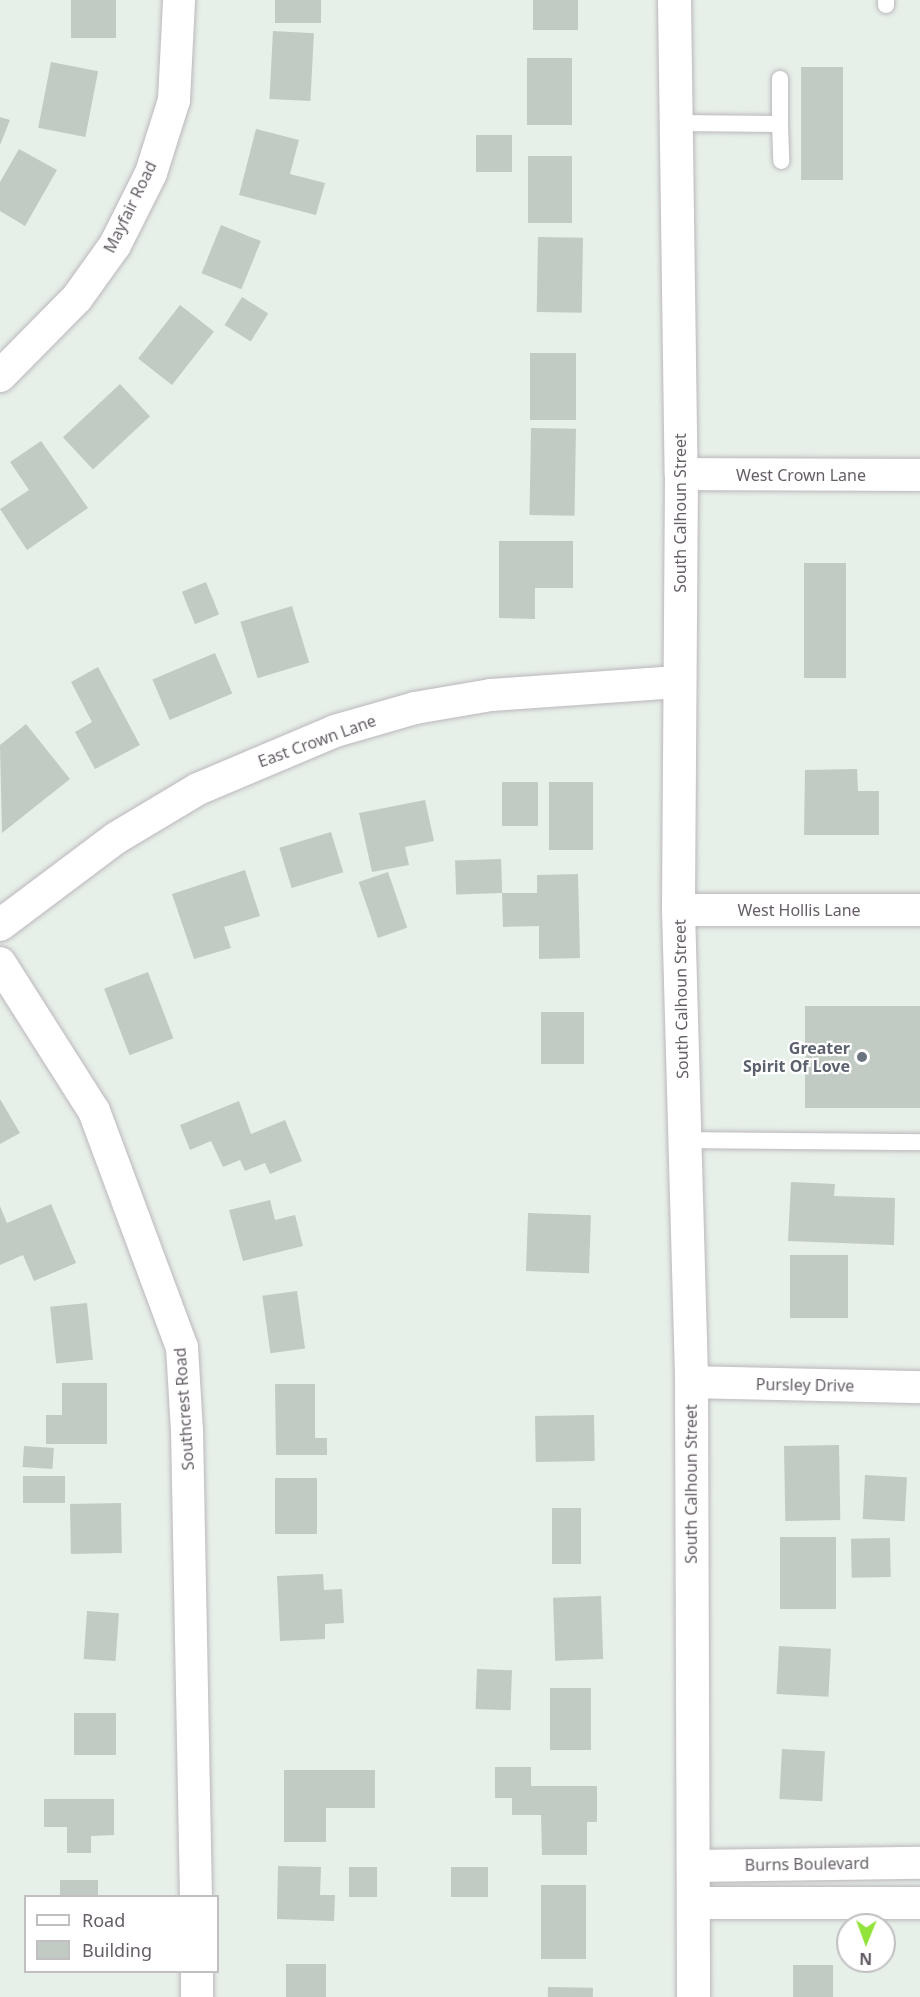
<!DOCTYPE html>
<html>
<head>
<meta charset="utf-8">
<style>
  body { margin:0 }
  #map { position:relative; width:920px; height:1997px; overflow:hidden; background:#e6efe8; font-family:"Noto Sans",sans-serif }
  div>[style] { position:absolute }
  .building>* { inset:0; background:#c2cbc3; transform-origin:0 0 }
  .roads { filter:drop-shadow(0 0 2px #bcb6bc) drop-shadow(0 0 2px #bcb6bc) }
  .service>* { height:16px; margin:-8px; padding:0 8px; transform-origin:8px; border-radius:8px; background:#fff }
  .minor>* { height:32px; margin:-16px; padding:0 16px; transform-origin:16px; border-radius:16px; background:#fff }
  .tertiary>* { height:33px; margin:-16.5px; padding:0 16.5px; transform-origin:16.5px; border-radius:16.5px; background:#fff }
  .dots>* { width:16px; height:16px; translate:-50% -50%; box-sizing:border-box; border:3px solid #fff; border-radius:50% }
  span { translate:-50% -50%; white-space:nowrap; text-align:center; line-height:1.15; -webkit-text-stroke:4.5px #fff; paint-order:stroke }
  .street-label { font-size:16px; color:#655e66 }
  .worship-label { font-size:16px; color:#5b616d; font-weight:700 }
  .right { translate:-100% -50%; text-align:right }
  .legend { position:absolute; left:24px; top:1895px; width:195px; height:78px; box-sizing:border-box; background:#fff; border:2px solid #c1bfc2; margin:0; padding:8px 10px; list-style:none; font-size:18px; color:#655e66 }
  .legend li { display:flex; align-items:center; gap:12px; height:30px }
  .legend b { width:30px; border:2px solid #c1bfc2 }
  .north { position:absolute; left:836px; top:1913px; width:60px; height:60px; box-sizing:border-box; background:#fff; border:2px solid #c1bfc2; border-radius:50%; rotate:181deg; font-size:16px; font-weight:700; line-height:24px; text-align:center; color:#655e66 }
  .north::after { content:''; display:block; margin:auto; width:21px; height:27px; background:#92e339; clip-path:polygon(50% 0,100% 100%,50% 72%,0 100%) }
</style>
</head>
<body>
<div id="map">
  <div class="building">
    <i style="left:71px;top:0;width:45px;height:38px"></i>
    <i style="left:275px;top:0;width:46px;height:23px"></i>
    <i style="left:533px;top:0;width:45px;height:30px"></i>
    <i style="left:273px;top:31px;width:41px;height:68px;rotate:3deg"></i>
    <i style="left:572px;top:58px;width:67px;height:45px;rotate:90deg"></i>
    <i style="left:51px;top:62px;width:48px;height:67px;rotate:11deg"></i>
    <i style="left:801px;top:67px;width:42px;height:113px"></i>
    <i style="clip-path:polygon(0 117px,10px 120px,0 145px)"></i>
    <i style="clip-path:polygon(256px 129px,299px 140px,290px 174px,325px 183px,316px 215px,239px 195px)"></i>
    <i style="left:476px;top:135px;width:36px;height:37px"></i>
    <i style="clip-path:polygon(19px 149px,57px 170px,25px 226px,0 211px,0 182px)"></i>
    <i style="left:528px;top:156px;width:44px;height:67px"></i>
    <i style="left:221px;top:225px;width:43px;height:52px;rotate:22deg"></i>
    <i style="left:538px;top:237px;width:45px;height:75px;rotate:1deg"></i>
    <i style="left:242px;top:297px;width:31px;height:33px;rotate:32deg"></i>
    <i style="left:180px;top:305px;width:43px;height:68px;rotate:38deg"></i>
    <i style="left:530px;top:353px;width:46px;height:67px"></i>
    <i style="left:120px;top:384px;width:44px;height:78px;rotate:47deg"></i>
    <i style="left:531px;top:428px;width:45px;height:87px;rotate:1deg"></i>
    <i style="clip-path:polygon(41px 441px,88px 508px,27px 550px,0 509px,29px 490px,10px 462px)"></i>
    <i style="clip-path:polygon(499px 541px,573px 541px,573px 588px,535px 588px,535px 619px,499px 618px)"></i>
    <i style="left:804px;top:563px;width:42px;height:115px"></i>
    <i style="left:206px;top:582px;width:35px;height:26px;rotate:68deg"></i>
    <i style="left:292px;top:606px;width:59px;height:54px;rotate:73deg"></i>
    <i style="left:215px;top:653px;width:44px;height:68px;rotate:67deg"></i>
    <i style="clip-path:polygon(98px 667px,140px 745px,95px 769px,75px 732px,92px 722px,71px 682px)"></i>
    <i style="clip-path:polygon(26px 724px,70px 779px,2px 833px,0 745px)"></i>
    <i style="clip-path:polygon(857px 769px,858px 791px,879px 791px,879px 835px,804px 835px,805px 770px)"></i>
    <i style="left:502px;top:782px;width:36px;height:44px"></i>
    <i style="left:549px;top:782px;width:44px;height:68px"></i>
    <i style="clip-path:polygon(425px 800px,434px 841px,405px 847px,409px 865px,372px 872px,359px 813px)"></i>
    <i style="left:331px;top:832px;width:42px;height:54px;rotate:73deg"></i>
    <i style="left:501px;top:859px;width:34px;height:46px;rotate:88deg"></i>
    <i style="clip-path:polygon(245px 870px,260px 916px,224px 927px,231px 948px,194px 959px,172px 894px)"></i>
    <i style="left:388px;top:872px;width:59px;height:31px;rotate:71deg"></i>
    <i style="clip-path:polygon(578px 874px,580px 958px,539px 959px,539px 926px,503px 927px,502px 893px,537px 893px,537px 875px)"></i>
    <i style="left:148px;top:972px;width:71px;height:47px;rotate:69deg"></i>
    <i style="left:805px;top:1006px;width:115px;height:102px"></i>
    <i style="left:541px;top:1012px;width:43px;height:52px"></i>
    <i style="clip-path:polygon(0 1099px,20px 1133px,0 1144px)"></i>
    <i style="clip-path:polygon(239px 1101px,251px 1134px,285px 1120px,302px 1161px,270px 1174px,265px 1163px,245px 1171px,240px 1160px,223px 1167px,211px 1141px,190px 1150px,180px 1125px)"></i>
    <i style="clip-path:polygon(791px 1182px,835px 1184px,834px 1196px,895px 1198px,894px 1245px,788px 1241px)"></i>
    <i style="clip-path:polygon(270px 1200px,275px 1220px,295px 1215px,303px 1246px,243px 1261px,229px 1210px)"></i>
    <i style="clip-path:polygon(51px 1204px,76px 1263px,34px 1281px,23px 1255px,0 1265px,0 1206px,7px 1223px)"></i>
    <i style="left:528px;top:1213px;width:63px;height:58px;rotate:2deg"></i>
    <i style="left:790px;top:1255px;width:58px;height:63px"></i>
    <i style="left:297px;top:1291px;width:58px;height:35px;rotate:82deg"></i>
    <i style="left:87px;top:1303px;width:57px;height:37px;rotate:84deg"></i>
    <i style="clip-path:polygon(62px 1383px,107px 1383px,107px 1444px,46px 1444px,46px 1415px,62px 1415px)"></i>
    <i style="clip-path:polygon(275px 1384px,315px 1384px,315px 1438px,327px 1438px,327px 1455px,276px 1455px)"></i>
    <i style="left:594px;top:1415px;width:46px;height:59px;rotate:89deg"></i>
    <i style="left:839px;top:1445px;width:75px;height:55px;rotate:89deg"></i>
    <i style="left:24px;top:1446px;width:30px;height:21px;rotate:4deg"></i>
    <i style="left:865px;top:1475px;width:42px;height:44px;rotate:3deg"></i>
    <i style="left:23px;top:1476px;width:42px;height:27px"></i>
    <i style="left:275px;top:1478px;width:42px;height:56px"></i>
    <i style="left:121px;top:1503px;width:50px;height:51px;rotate:89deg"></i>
    <i style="left:552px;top:1508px;width:29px;height:56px"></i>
    <i style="left:780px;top:1537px;width:56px;height:72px"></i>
    <i style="left:890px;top:1538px;width:39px;height:39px;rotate:89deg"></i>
    <i style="clip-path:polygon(323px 1574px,324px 1590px,342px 1589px,344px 1623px,325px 1624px,325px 1639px,280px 1641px,277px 1576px)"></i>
    <i style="left:601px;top:1596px;width:63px;height:48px;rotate:88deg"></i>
    <i style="left:87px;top:1611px;width:32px;height:48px;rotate:4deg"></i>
    <i style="left:779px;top:1646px;width:52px;height:48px;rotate:3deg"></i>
    <i style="left:477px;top:1669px;width:35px;height:40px;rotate:2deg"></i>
    <i style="left:550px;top:1688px;width:41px;height:62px"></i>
    <i style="left:74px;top:1713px;width:42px;height:42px"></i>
    <i style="left:782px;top:1749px;width:43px;height:50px;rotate:3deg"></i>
    <i style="clip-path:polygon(495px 1767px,531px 1767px,531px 1786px,597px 1786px,597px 1822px,587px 1822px,587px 1855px,542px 1855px,541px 1815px,512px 1815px,512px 1798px,495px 1798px)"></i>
    <i style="clip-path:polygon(284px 1770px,375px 1770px,375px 1808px,326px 1808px,326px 1842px,284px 1842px)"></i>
    <i style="clip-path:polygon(44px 1799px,114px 1799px,114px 1835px,91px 1836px,91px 1853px,67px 1853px,67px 1827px,44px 1827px)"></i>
    <i style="clip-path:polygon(278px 1866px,321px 1867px,320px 1895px,335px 1895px,334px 1921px,277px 1919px)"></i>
    <i style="left:349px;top:1867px;width:28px;height:30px"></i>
    <i style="left:451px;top:1867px;width:37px;height:30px"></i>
    <i style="left:60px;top:1880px;width:38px;height:16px"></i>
    <i style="left:541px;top:1885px;width:45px;height:74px"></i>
    <i style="left:326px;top:1964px;width:33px;height:40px;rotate:90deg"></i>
    <i style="left:793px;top:1965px;width:40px;height:32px"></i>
    <i style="left:548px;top:1987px;width:45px;height:10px;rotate:1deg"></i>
  </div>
  <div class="roads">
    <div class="service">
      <i style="left:886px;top:0;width:5px;rotate:90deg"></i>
      <i style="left:780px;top:79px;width:45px;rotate:90deg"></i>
      <i style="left:676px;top:123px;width:104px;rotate:0.6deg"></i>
      <i style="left:780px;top:124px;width:37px;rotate:88deg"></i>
      <i style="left:684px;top:1140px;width:236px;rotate:0.5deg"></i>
    </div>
    <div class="minor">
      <i style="left:0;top:376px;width:110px;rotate:-45.4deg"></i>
      <i style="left:77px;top:298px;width:65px;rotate:-54.4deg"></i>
      <i style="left:115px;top:245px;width:80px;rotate:-63.4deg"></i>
      <i style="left:151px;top:173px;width:77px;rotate:-72.5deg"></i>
      <i style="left:174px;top:100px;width:100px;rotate:-87.1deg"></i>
      <i style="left:681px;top:474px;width:239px;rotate:0.2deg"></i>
      <i style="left:678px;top:910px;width:242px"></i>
      <i style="left:0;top:925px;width:145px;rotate:-36.9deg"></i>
      <i style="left:116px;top:838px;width:96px;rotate:-30.9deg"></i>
      <i style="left:198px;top:789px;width:149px;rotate:-22.9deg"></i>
      <i style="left:335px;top:731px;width:83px;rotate:-16deg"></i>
      <i style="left:415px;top:708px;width:77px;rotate:-9.7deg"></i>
      <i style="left:491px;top:695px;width:187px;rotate:-4deg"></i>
      <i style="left:0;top:963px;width:175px;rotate:57.6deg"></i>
      <i style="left:94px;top:1111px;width:252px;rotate:69.6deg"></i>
      <i style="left:182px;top:1347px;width:83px;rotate:86.6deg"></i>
      <i style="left:187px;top:1430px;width:466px;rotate:88.9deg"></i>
      <i style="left:691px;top:1382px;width:229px;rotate:1.3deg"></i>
      <i style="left:693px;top:1866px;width:227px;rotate:-0.8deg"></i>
      <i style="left:693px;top:1903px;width:227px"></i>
      <i style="left:197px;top:1972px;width:25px;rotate:90deg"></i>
    </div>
    <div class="tertiary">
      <i style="left:674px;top:0;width:474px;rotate:89.2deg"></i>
      <i style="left:681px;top:474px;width:436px;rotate:90.4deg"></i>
      <i style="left:678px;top:910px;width:472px;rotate:88.4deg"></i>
      <i style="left:691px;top:1382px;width:615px;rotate:89.81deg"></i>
    </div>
  </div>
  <div class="dots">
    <i style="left:862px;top:1057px;background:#6b7280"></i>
  </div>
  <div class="street-label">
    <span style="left:130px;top:207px;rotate:-64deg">Mayfair Road</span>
    <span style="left:801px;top:475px">West Crown Lane</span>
    <span style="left:680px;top:513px;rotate:-90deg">South Calhoun Street</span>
    <span style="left:317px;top:741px;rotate:-20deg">East Crown Lane</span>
    <span style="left:799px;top:910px">West Hollis Lane</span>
    <span style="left:681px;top:999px;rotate:-91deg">South Calhoun Street</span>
    <span style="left:805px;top:1385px;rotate:1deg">Pursley Drive</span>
    <span style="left:184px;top:1409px;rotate:-94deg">Southcrest Road</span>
    <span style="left:691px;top:1484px;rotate:-90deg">South Calhoun Street</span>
    <span style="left:807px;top:1864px;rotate:-1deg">Burns Boulevard</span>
  </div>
  <div class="worship-label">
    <span class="right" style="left:850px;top:1057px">Greater<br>Spirit Of Love</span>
  </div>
  <ul class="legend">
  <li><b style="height:8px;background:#fff"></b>Road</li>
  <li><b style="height:16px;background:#c2cbc3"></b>Building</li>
  </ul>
  <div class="north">N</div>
</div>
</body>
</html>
